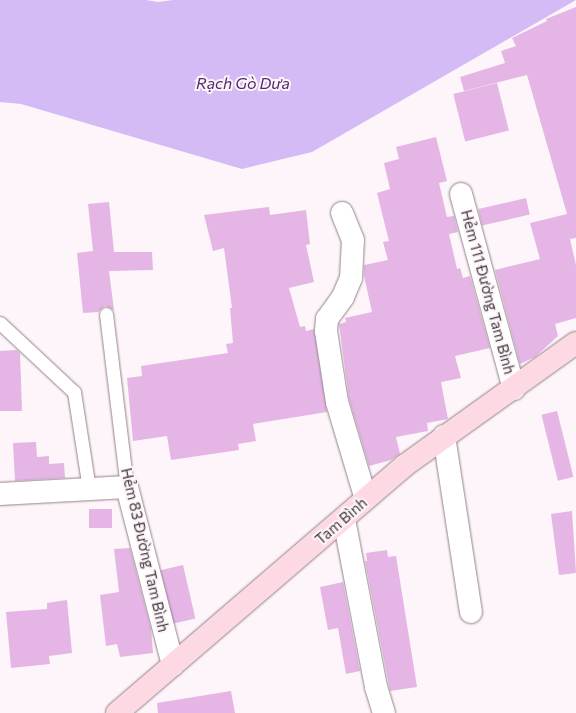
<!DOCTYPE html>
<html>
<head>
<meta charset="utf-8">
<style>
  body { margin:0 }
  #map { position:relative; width:576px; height:713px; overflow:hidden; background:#fdf5f9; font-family:Commissioner,sans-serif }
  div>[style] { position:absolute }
  .water>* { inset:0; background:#d5bbf5 }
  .building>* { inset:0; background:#e4b5e5; transform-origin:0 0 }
  .roads { filter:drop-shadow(0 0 1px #92828a) drop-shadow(0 0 1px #92828a) }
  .service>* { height:13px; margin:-6.5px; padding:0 6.5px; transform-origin:6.5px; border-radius:6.5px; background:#fff }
  .minor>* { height:22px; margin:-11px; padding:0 11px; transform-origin:11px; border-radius:11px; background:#fff }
  .secondary>* { height:22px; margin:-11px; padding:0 11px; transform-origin:11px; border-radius:11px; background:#fddae3 }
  span { translate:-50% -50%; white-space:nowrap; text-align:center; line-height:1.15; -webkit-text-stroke:4px #fdf5f9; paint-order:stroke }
  .street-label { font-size:15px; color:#413a3e }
  .water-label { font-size:16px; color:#4e2b6e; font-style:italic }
</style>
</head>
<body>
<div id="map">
  <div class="water">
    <i style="clip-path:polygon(0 0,146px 0,158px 2px,173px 0,576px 0,312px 152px,242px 169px,21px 104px,0 102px)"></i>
  </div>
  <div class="building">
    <i style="clip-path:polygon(576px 7px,576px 238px,570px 239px,576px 265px,576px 318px,555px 324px,558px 336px,535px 357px,520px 364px,495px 270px,540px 259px,530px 223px,567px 214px,527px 75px,464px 91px,460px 77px,505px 63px,501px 51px,516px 46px,512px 38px,547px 21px,546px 19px)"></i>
    <i style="left:497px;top:83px;width:49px;height:45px;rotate:76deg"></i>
    <i style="clip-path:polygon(436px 137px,447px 181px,439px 183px,447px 217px,454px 216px,458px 232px,449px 234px,457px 269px,460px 268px,463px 278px,470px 276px,490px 348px,455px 356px,461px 378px,441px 382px,448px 419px,427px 423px,428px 431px,396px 437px,400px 454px,391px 460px,369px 466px,349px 399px,339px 324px,346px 322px,345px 318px,372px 312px,364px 276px,364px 265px,388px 260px,383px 242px,389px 241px,377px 193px,390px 189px,384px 163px,399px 159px,396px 147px)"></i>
    <i style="left:526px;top:198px;width:17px;height:49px;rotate:77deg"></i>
    <i style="clip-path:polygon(109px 202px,114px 252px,152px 252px,153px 270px,109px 271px,114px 310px,105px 306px,98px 312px,83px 313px,77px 253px,93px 251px,88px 204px)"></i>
    <i style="clip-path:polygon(269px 207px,270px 215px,306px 210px,310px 244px,306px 245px,314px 282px,289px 288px,300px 327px,305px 326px,306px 331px,314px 329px,327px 412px,253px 424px,256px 441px,238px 444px,239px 450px,171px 460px,167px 436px,133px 441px,127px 378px,142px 376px,141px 366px,228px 353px,226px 344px,233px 343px,230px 308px,232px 308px,224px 248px,213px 251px,204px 215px)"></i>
    <i style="clip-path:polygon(17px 350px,20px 353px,22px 411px,0 411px,0 351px)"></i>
    <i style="left:557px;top:411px;width:68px;height:16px;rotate:76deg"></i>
    <i style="clip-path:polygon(36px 442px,37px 457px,49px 456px,49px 464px,64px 463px,65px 478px,15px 481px,13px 443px)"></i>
    <i style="left:89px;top:509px;width:23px;height:19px"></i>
    <i style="clip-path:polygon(572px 511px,576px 573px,559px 575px,551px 514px)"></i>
    <i style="clip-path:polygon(130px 548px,151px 629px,153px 653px,120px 657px,117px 644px,106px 646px,100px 595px,119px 592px,114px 549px)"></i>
    <i style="clip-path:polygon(387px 550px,388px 557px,396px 556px,417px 687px,390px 691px,365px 561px,367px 561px,366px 553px)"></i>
    <i style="left:183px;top:565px;width:55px;height:23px;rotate:77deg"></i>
    <i style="clip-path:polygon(343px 582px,360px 671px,346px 674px,338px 628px,328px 630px,320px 587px)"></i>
    <i style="clip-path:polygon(67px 600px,72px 653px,49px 656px,50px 664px,11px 668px,6px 612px,47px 609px,47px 603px)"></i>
    <i style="clip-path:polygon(231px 691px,235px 713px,158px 713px,157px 703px)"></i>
  </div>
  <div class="roads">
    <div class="service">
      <i style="left:106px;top:314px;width:174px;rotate:83.1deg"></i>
      <i style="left:0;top:323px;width:101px;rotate:43deg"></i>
      <i style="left:74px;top:392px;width:98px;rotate:81.2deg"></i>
    </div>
    <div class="minor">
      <i style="left:461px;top:194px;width:202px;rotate:74.8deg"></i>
      <i style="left:342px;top:213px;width:29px;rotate:68deg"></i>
      <i style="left:353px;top:240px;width:38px;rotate:93deg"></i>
      <i style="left:351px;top:278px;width:21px;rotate:113deg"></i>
      <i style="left:343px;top:297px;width:27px;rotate:126deg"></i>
      <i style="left:327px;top:319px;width:12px;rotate:95deg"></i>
      <i style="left:326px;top:331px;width:72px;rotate:81.2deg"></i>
      <i style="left:337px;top:402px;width:101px;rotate:73.4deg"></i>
      <i style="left:444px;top:436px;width:178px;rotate:81.3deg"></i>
      <i style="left:0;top:494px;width:127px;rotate:-3.2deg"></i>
      <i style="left:127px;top:487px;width:184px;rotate:75.5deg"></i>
      <i style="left:344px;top:519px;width:171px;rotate:79.2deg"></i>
      <i style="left:376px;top:687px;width:27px;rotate:73deg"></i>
    </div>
    <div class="secondary">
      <i style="left:117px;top:713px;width:379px;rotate:-40.7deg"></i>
      <i style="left:404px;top:466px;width:211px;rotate:-35.6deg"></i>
    </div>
  </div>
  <div class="street-label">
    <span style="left:488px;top:292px;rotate:75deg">Hẻm 111 Đường Tam Bình</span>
    <span style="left:341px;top:521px;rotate:-41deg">Tam Bình</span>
    <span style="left:145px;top:550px;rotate:77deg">Hẻm 83 Đường Tam Bình</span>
  </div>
  <div class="water-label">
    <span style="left:243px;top:83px">Rạch Gò Dưa</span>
  </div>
</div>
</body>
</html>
